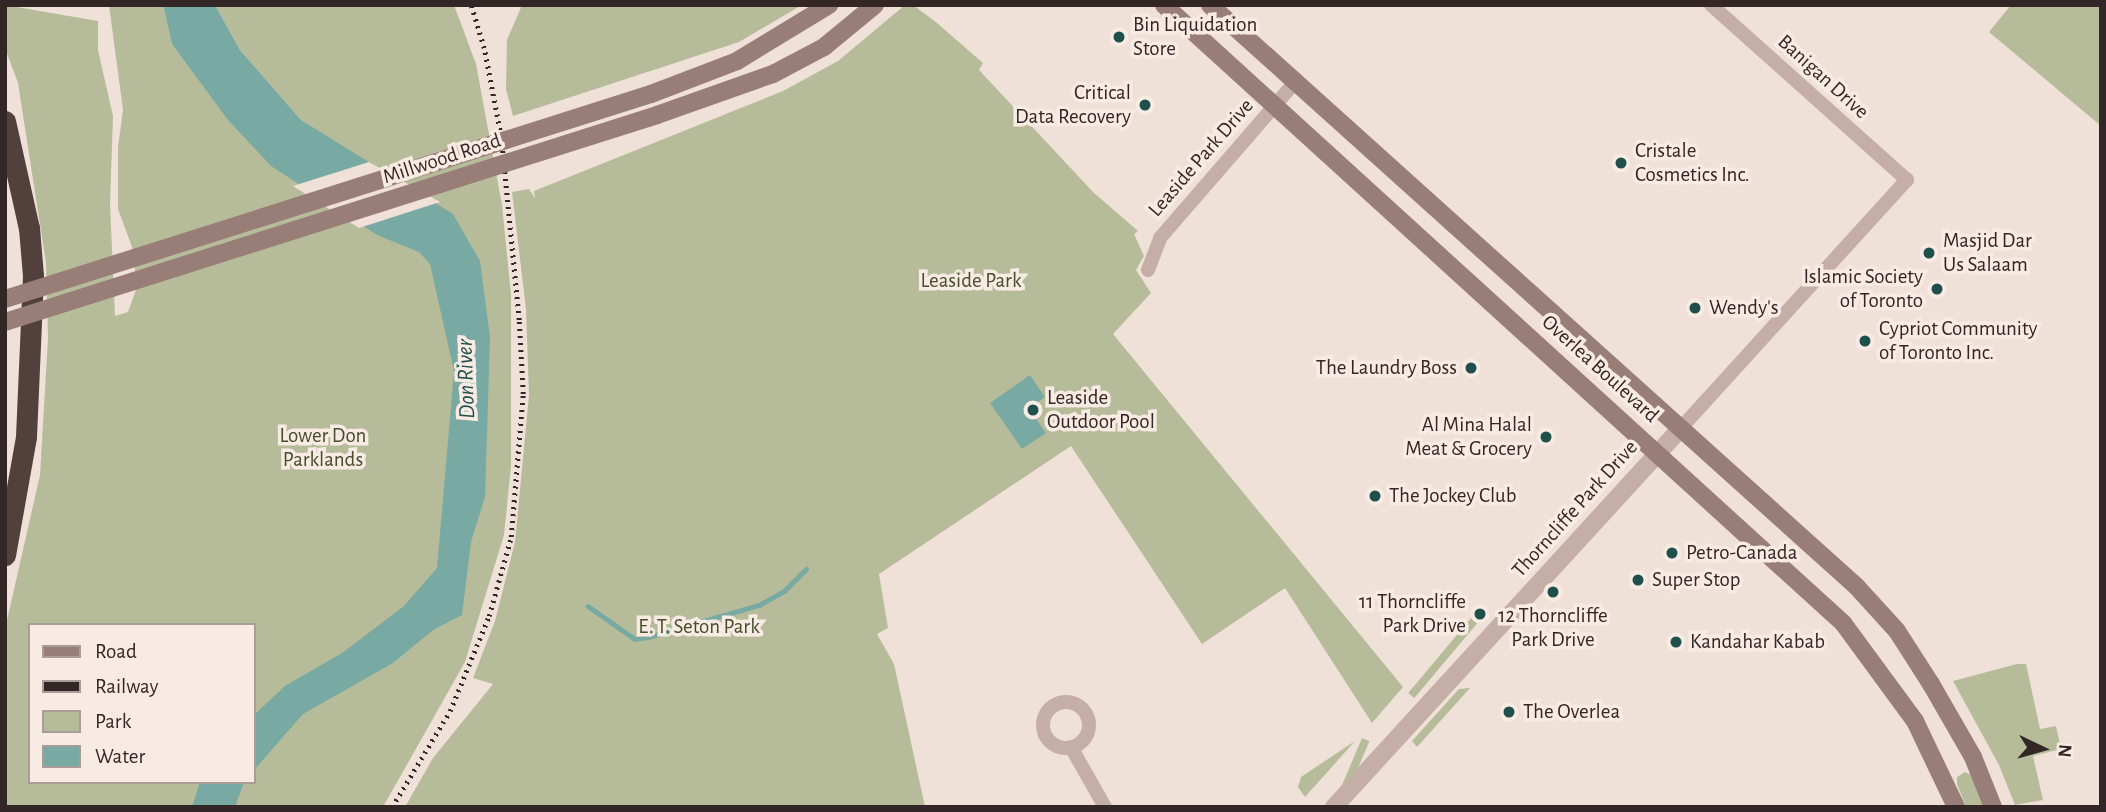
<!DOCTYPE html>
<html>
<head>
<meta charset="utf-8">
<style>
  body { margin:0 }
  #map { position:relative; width:2106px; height:812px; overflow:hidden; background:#efe0d8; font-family:"Alegreya Sans",sans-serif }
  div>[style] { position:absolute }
  .green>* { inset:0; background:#b6bc99; transform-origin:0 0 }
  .water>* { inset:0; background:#79a9a3 }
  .pier>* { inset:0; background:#efe0d8 }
  .stream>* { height:4.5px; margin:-2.25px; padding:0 2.25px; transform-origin:2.25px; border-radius:2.25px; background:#79a9a3 }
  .minor>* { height:14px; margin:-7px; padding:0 7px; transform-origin:7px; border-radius:7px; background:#c5aea5 }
  .minor>.ring { margin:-7px; padding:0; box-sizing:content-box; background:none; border:14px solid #c5aea5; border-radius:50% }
  .tertiary>* { height:18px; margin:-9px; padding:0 9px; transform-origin:9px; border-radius:9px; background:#c5aea5 }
  .secondary>* { height:18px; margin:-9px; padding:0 9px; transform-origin:9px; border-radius:9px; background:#997d77 }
  .motorway>* { height:21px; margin:-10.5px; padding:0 10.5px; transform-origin:10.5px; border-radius:10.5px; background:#52403d }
  .rail>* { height:4.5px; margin-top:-2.25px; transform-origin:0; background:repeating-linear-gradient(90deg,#322726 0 2px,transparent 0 7px) }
  .secondary-bridge>* { height:18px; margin:-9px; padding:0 9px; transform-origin:9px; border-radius:9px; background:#997d77 }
  .dots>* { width:19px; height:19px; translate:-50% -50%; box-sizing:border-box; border:4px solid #f7ebe3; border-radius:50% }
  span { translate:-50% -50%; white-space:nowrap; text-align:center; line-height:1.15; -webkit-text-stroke:7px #f7ebe3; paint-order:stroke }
  .poi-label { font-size:21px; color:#322726 }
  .left { translate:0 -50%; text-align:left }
  .right { translate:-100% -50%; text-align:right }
  .street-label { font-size:21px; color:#322726 }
  .park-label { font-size:21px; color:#474e2b }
  .water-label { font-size:23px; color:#1f504b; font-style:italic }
  .frame { position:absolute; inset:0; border:7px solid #322726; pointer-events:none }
  .legend { position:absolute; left:28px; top:623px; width:228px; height:161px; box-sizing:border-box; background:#f7ebe3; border:2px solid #a89d97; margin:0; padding:9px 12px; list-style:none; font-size:21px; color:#322726 }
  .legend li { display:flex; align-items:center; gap:14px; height:35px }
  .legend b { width:35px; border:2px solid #a89d97 }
  .north { position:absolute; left:2008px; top:714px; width:70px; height:70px; -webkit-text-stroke:5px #f7ebe3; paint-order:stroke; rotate:95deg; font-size:19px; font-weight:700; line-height:28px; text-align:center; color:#322726 }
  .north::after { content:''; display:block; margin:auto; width:24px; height:32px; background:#322726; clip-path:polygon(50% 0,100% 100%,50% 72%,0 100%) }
</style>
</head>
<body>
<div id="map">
  <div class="green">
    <i style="clip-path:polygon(evenodd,5px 5px,98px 21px,98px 50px,113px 116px,110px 204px,115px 316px,128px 312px,137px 287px,132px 247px,118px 209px,118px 147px,123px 110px,109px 5px,163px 5px,172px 44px,252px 144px,366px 164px,301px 120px,240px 50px,215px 5px,454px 5px,476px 64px,502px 205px,511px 295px,511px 466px,504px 535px,465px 662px,383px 807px,5px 807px,5px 629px,40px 475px,48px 338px,46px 263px,18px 83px,5px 48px,5px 5px,30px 625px,254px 625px,254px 782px,30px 782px,30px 625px)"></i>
    <i style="clip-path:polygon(522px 5px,802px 5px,739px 42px,513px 116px,506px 89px,507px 40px)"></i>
    <i style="clip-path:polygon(905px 5px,913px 5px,937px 23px,983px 63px,979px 70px,1093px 192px,1138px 231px,1134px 234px,1144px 256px,1136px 270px,1151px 293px,1113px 334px,1403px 687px,1372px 723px,1285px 588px,1202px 644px,1071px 446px,879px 574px,888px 628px,877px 634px,894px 664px,925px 807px,405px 807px,433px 758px,493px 684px,473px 678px,495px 621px,515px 542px,529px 395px,526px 309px,512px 192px,529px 189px,535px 198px,534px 191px,783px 91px,838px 61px)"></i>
    <i style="clip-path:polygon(2011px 5px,2101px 5px,2101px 126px,1989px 32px)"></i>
    <i style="left:1477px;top:611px;width:8px;height:107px;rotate:40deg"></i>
    <i style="clip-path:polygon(2017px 664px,2026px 664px,2040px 729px,2056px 726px,2061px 749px,2033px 756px,2043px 800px,2015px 805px,1999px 765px,1953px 681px)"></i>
    <i style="clip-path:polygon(1470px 688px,1417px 747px,1412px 741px,1459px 689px)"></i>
    <i style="left:1362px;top:738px;width:8px;height:82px;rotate:23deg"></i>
    <i style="clip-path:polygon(1355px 741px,1305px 797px,1298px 787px,1301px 777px)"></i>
    <i style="clip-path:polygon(1965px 772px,1973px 776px,1987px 807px,1966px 807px,1957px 784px,1957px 777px)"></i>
  </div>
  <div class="water">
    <i style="clip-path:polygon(163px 5px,215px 5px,240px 50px,301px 120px,453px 214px,480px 261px,490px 337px,485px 497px,471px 542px,462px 615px,433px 630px,393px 663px,303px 714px,254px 770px,254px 715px,285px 686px,342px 653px,404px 606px,437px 568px,454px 371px,430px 264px,419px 252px,377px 235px,271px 166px,228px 120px,172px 44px)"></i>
    <i style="clip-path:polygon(1030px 375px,1045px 397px,1029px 408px,1046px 433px,1022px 449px,990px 403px)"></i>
    <i style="clip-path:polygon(200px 782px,244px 782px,235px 807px,192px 807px)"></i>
  </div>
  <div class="pier">
    <i style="clip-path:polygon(369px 162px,440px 202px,359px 228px,293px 186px)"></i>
  </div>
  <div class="stream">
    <i style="left:588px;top:606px;width:57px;rotate:35.1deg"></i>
    <i style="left:635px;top:639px;width:13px;rotate:-9deg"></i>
    <i style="left:648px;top:637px;width:116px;rotate:-16.1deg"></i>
    <i style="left:759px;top:605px;width:29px;rotate:-29deg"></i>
    <i style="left:784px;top:591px;width:31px;rotate:-45deg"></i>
  </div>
  <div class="minor">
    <i style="left:1148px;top:270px;width:34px;rotate:-69deg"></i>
    <i style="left:1160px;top:238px;width:209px;rotate:-49.1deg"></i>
    <i style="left:1681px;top:428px;width:336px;rotate:-47.7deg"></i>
    <i style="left:1907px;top:180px;width:263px;rotate:-138.2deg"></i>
    <i class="ring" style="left:1043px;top:702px;width:32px;height:32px"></i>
    <i style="left:1071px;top:747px;width:69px;rotate:60.5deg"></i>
  </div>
  <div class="tertiary">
    <i style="left:1334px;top:807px;width:514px;rotate:-47.52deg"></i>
  </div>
  <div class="secondary">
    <i style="left:1164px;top:5px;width:918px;rotate:42.31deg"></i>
    <i style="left:1843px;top:623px;width:122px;rotate:53.7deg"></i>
    <i style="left:1915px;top:721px;width:95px;rotate:64.5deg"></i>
    <i style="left:1210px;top:5px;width:870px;rotate:41.97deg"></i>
    <i style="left:1857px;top:587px;width:59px;rotate:47.7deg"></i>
    <i style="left:1897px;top:631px;width:63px;rotate:57.3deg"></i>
    <i style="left:1931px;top:684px;width:84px;rotate:60.1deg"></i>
    <i style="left:1973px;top:757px;width:54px;rotate:68.2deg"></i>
    <i style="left:651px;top:94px;width:92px;rotate:-21deg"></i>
    <i style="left:737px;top:61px;width:108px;rotate:-31.3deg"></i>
    <i style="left:657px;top:115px;width:123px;rotate:-19.5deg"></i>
    <i style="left:773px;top:74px;width:58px;rotate:-27.9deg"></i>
    <i style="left:824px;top:47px;width:66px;rotate:-39.5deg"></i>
  </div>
  <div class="motorway">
    <i style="left:5px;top:121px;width:110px;rotate:77.4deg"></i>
    <i style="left:29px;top:228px;width:48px;rotate:85.2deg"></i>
    <i style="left:33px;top:276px;width:161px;rotate:92.5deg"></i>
    <i style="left:26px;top:437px;width:120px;rotate:100.1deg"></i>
  </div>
  <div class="rail">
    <i style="left:392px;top:807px;width:112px;rotate:-58.9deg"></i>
    <i style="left:450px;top:711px;width:103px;rotate:-67.7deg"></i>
    <i style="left:489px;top:616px;width:82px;rotate:-74.4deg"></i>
    <i style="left:511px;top:537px;width:144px;rotate:-85.2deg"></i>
    <i style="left:523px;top:394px;width:74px;rotate:-93.1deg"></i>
    <i style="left:519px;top:320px;width:184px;rotate:-95.6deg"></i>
    <i style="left:501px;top:137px;width:91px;rotate:-100.8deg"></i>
    <i style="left:484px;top:48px;width:45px;rotate:-106.8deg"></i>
  </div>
  <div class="secondary-bridge">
    <i style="left:5px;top:299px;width:678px;rotate:-17.61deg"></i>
    <i style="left:5px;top:322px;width:684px;rotate:-17.61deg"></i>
  </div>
  <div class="dots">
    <i style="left:1119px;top:37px;background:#1f504b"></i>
    <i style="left:1145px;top:105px;background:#1f504b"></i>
    <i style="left:1621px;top:163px;background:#1f504b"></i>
    <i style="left:1929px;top:253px;background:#1f504b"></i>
    <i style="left:1937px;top:289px;background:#1f504b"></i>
    <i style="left:1695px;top:308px;background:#1f504b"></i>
    <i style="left:1865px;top:341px;background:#1f504b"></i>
    <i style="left:1471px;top:368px;background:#1f504b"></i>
    <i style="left:1033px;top:410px;background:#1f504b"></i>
    <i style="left:1546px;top:437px;background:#1f504b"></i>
    <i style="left:1375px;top:496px;background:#1f504b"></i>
    <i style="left:1672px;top:553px;background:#1f504b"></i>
    <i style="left:1638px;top:580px;background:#1f504b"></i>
    <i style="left:1553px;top:592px;background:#1f504b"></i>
    <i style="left:1480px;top:614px;background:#1f504b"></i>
    <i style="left:1676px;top:642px;background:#1f504b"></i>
    <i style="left:1509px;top:712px;background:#1f504b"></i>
  </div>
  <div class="poi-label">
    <span class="left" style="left:1133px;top:37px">Bin Liquidation<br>Store</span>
    <span class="right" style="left:1131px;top:105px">Critical<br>Data Recovery</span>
    <span class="left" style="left:1635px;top:163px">Cristale<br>Cosmetics Inc.</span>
    <span class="left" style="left:1943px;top:253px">Masjid Dar<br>Us Salaam</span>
    <span class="right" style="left:1923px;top:289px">Islamic Society<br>of Toronto</span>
    <span class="left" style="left:1709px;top:308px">Wendy's</span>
    <span class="left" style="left:1879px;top:341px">Cypriot Community<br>of Toronto Inc.</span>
    <span class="right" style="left:1457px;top:368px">The Laundry Boss</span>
    <span class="left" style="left:1047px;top:410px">Leaside<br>Outdoor Pool</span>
    <span class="right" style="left:1532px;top:437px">Al Mina Halal<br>Meat &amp; Grocery</span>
    <span class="left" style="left:1389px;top:496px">The Jockey Club</span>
    <span class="left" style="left:1686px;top:553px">Petro-Canada</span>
    <span class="left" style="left:1652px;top:580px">Super Stop</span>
    <span class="right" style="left:1466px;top:614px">11 Thorncliffe<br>Park Drive</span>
    <span style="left:1553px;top:628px">12 Thorncliffe<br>Park Drive</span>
    <span class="left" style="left:1690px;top:642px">Kandahar Kabab</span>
    <span class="left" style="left:1523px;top:712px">The Overlea</span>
  </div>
  <div class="street-label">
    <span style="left:1823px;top:77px;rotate:42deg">Banigan Drive</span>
    <span style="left:1201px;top:158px;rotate:-49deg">Leaside Park Drive</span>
    <span style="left:442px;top:159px;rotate:-18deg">Millwood Road</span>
    <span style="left:1600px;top:369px;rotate:42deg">Overlea Boulevard</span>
    <span style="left:1575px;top:509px;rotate:-48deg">Thorncliffe Park Drive</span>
  </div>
  <div class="park-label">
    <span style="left:971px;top:281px">Leaside Park</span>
    <span style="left:323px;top:448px">Lower Don<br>Parklands</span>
    <span style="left:699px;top:627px">E. T. Seton Park</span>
  </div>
  <div class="water-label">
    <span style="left:467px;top:379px;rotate:-92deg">Don River</span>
  </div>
  <div class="frame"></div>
  <ul class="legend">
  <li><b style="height:9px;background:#997d77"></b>Road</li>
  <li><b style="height:9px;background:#322726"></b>Railway</li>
  <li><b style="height:19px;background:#b6bc99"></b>Park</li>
  <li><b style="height:19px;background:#79a9a3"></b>Water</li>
  </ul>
  <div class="north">N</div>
</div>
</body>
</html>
